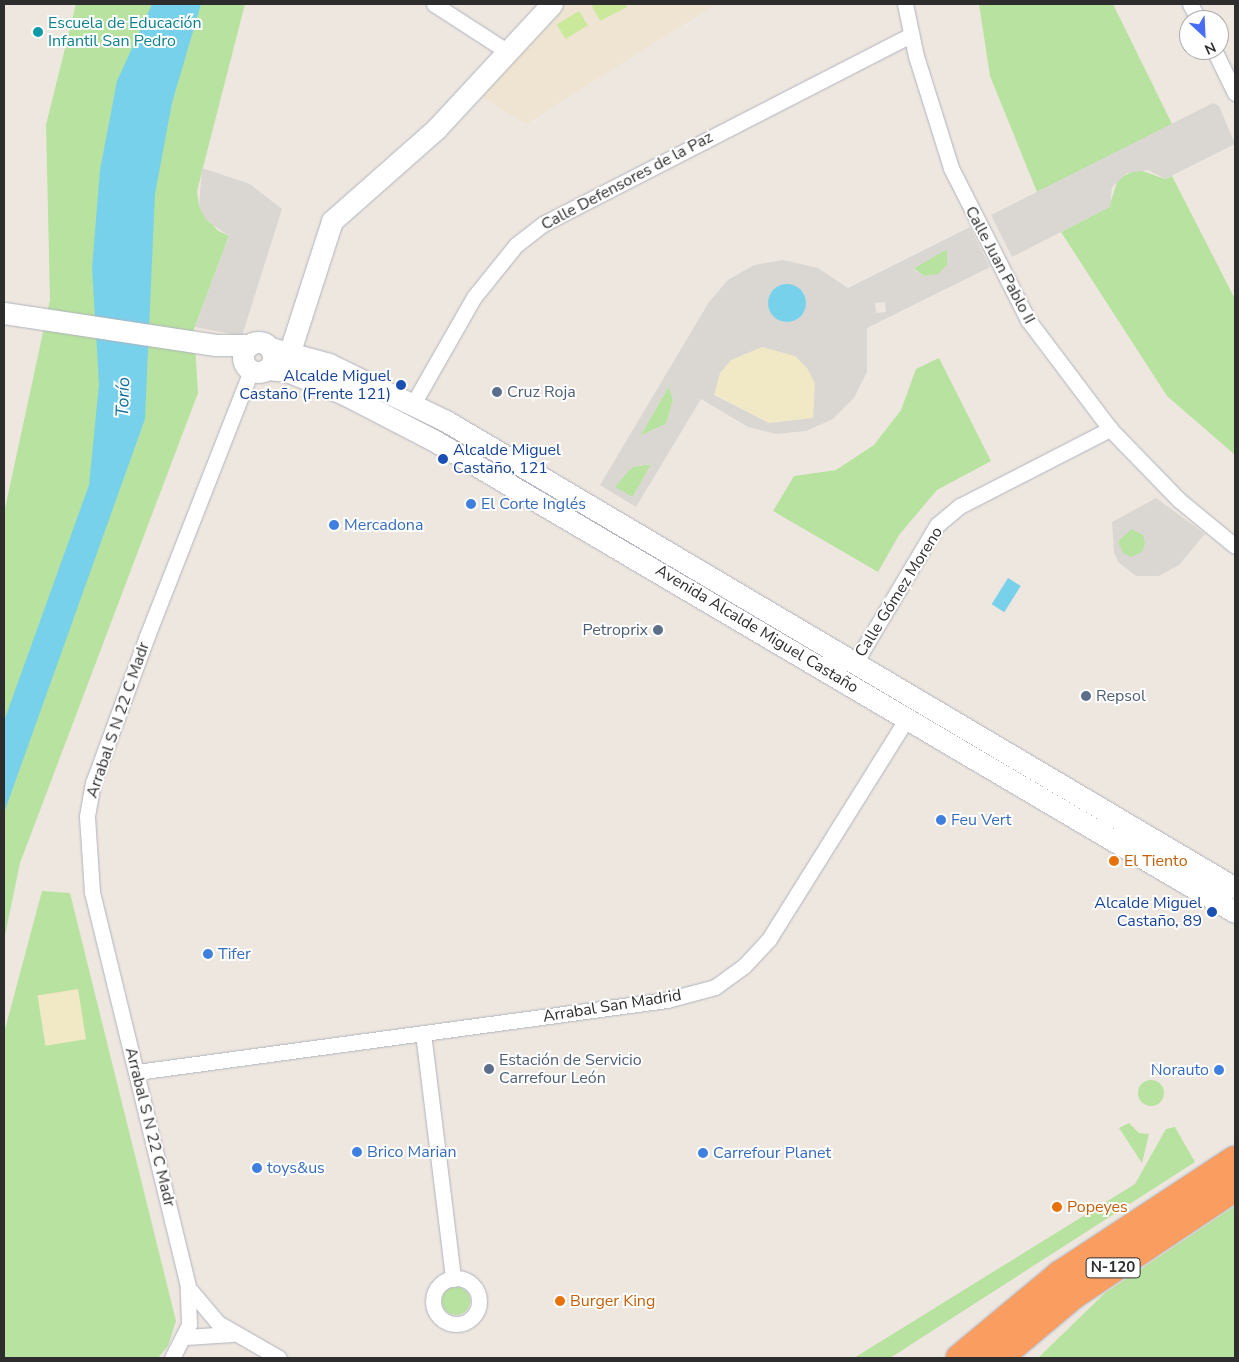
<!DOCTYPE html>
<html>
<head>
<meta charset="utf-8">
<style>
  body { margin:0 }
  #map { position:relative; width:1239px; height:1362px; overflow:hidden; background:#eee7e0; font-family:"Nunito Sans",sans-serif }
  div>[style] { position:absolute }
  .education>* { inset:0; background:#eee4d1 }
  .green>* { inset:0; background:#b8e29f }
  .round { border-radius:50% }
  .sand>* { inset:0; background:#f1e9c5; transform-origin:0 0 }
  .pitch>* { inset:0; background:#cbe99b; transform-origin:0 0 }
  .plaza>* { inset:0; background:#dad7d3 }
  .water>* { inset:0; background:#78d1eb; transform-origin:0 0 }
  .roads { filter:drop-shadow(0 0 1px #b0b3bd) drop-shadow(0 0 1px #b0b3bd) }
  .street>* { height:15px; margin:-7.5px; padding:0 7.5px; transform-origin:7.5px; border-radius:7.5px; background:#fff }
  .street>.ring { margin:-7.5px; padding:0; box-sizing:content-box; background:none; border:15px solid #fff; border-radius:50% }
  .secondary>* { height:21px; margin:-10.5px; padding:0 10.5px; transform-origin:10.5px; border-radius:10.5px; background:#fff }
  .secondary>.ring { margin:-10.5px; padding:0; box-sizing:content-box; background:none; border:21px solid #fff; border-radius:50% }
  .highway>* { height:28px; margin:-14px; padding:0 14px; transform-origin:14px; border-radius:14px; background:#f99d60 }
  .dots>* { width:14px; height:14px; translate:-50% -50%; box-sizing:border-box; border:2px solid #fff; border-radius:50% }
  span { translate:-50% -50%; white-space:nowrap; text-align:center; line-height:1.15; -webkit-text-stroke:4px #fff; paint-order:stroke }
  .shield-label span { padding:1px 4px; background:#fff; border:1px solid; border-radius:4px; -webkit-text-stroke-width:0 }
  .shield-label { font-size:15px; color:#2d2d2d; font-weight:700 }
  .culture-label { font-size:16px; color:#0d838f }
  .left { translate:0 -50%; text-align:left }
  .street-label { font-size:16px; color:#2d2d2d }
  .transit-label { font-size:16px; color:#164399 }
  .right { translate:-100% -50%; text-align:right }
  .service-label { font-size:16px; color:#4e5e75 }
  .shop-label { font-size:16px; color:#366cbe }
  .food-label { font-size:16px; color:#c56008 }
  .water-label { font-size:18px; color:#12719c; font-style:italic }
  .frame { position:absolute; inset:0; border:5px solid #2d2d2d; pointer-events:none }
  .north { position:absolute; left:1179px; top:10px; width:50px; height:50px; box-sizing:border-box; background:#fff; border:1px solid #ababab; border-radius:50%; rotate:155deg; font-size:14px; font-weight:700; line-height:20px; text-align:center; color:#2d2d2d }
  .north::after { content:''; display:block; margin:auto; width:18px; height:22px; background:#476df4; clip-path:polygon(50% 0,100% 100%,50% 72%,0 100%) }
</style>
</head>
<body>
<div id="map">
  <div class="education">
    <i style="clip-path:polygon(568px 4px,716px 4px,526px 124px,480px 96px,505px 64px)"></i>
  </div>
  <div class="green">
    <i style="clip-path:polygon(76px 4px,245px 4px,197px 191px,199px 206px,217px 230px,229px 236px,194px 329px,198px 393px,20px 863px,4px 940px,4px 513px,50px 300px,46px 125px)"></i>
    <i style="clip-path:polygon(979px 4px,1113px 4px,1172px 124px,1037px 192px,990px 76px)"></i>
    <i style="clip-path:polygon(1137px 169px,1165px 179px,1172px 176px,1235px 299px,1235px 455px,1167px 396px,1061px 232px,1109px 207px,1118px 179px)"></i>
    <i style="clip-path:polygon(947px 249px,947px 265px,938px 275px,924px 276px,912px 267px)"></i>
    <i style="clip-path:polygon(939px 358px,991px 461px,937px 490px,899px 535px,878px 572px,773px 511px,794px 476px,836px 470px,874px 445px,901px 410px,916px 369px)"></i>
    <i style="clip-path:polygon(669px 386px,673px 401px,666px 424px,640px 436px)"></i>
    <i style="clip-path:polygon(652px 464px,632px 498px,614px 487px,632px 467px)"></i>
    <i class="round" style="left:1118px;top:529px;width:28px;height:28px"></i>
    <i style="clip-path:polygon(42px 891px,70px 893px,176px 1321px,168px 1346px,158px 1358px,4px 1358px,4px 1033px)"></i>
    <i class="round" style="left:1138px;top:1080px;width:26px;height:26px"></i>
    <i style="clip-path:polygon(1129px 1123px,1139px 1133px,1149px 1134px,1142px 1163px,1119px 1128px)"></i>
    <i style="clip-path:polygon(1175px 1127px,1195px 1162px,890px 1358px,854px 1358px,1135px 1184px,1166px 1129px)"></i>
    <i style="clip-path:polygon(1235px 1206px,1235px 1358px,1038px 1358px,1105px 1293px)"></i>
    <i class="round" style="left:442px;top:1287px;width:28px;height:28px"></i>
  </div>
  <div class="sand">
    <i style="clip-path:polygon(762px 347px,795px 356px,807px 368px,815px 384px,814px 418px,769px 423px,714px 394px,720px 373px,731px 360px)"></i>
    <i style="left:78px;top:989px;width:51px;height:41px;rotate:81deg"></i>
  </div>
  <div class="pitch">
    <i style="clip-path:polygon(591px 4px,625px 4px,627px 7px,600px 21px)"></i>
    <i style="left:579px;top:11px;width:17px;height:26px;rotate:59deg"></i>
  </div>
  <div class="plaza">
    <i style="clip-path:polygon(1213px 103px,1219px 106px,1235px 144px,1165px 179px,1148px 170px,1127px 173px,1112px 187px,1110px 207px,1012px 257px,991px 215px)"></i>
    <i style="clip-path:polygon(202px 168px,250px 184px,282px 209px,242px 336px,195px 327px,229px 236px,206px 220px,199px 206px)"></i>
    <i style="clip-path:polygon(evenodd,970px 227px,990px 267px,867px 328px,867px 372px,854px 398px,833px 419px,806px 431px,776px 434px,748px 427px,701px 399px,636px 507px,600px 485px,709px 302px,728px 280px,754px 265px,783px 260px,818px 268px,848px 288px,970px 227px,947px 249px,947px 265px,938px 274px,924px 276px,913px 269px,947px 249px,970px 227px,775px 288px,803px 292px,806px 304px,796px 319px,784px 321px,774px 315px,769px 298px,775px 288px,970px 227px,885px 302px,886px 312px,876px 313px,875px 303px,885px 302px,970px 227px,762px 347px,795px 356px,807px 368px,815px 384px,813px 418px,769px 423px,714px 395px,720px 373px,731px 360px,762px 347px,970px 227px,669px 386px,673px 401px,666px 424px,640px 436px,669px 386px,970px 227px,651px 464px,633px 497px,615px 487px,632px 467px,651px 464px)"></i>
    <i style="clip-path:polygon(evenodd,1156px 498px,1205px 534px,1179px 565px,1159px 576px,1136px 576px,1118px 562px,1114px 552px,1112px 522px,1156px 498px,1131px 529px,1143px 535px,1145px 544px,1142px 552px,1131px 557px,1123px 553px,1118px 542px,1131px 529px)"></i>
  </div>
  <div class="water">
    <i style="clip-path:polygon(152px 4px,201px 4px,172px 103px,155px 194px,145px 419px,4px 813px,4px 721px,89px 485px,99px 384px,92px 268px,100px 170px,117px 81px)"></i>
    <i class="round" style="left:768px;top:284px;width:38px;height:38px"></i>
    <i style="left:1008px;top:578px;width:15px;height:31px;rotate:32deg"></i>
  </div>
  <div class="roads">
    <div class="street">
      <i style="left:434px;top:4px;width:85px;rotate:32.9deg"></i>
      <i style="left:905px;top:4px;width:53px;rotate:78.1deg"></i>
      <i style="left:916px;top:56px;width:117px;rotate:72.6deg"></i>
      <i style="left:951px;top:168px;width:170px;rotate:63.1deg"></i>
      <i style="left:1028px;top:320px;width:136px;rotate:53deg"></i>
      <i style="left:1110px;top:429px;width:99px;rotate:45.8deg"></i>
      <i style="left:1179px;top:500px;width:72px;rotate:39.4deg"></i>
      <i style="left:1190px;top:4px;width:18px;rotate:61deg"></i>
      <i style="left:1214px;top:50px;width:48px;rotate:64deg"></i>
      <i style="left:413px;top:404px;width:123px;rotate:-60.3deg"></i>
      <i style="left:474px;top:297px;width:67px;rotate:-51.1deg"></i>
      <i style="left:516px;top:245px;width:34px;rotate:-38deg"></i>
      <i style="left:543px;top:224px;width:414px;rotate:-27.2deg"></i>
      <i style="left:819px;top:664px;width:36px;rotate:-2deg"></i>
      <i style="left:855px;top:663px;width:161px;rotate:-59.3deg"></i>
      <i style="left:937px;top:525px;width:30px;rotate:-40deg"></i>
      <i style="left:960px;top:506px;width:169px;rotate:-27.2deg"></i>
      <i style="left:423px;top:1033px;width:248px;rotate:83deg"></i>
      <i style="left:137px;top:1072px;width:535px;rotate:-7.74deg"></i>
      <i style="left:667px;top:1000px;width:50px;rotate:-15.2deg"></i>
      <i style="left:715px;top:987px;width:36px;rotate:-36deg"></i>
      <i style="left:744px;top:966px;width:37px;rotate:-47deg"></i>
      <i style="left:769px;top:939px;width:261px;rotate:-58deg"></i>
      <i class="ring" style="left:433px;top:1278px;width:31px;height:31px"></i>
      <i style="left:191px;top:1291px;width:42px;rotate:49.8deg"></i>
      <i style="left:218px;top:1323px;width:70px;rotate:29.8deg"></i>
      <i style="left:186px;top:1337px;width:46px;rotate:-3.7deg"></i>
      <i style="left:172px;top:1358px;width:38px;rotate:-63deg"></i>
      <i style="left:189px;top:1324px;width:38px;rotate:-92deg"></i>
      <i style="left:188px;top:1286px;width:406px;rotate:-103.7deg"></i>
      <i style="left:92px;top:892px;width:76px;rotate:-93.8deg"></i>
      <i style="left:87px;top:816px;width:34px;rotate:-80deg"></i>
      <i style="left:93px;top:783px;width:157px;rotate:-69.8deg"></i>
      <i style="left:147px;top:636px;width:286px;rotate:-68.6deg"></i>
    </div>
    <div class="secondary">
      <i style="left:4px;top:313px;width:214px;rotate:8.6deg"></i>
      <i style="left:216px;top:345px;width:34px"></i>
      <i class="ring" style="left:243px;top:342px;width:9px;height:9px"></i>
      <i style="left:270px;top:348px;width:61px;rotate:15.2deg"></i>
      <i style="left:329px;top:364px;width:130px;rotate:26deg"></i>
      <i style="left:446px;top:421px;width:917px;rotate:30.62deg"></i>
      <i style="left:290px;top:351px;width:137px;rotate:-72.1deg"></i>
      <i style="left:332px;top:221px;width:140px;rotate:-41.5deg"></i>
      <i style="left:437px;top:128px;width:169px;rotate:-47.2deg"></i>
      <i style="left:268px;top:369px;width:19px;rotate:6deg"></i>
      <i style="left:287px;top:371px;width:61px;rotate:22deg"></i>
      <i style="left:344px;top:394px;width:102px;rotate:27.3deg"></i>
      <i style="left:435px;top:441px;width:928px;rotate:30.49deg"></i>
    </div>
    <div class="highway">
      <i style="left:960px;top:1358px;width:130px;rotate:-39.7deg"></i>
      <i style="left:1060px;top:1275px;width:209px;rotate:-33.3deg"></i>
      <i style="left:998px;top:1358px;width:98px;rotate:-40deg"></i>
      <i style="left:1073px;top:1295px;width:195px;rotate:-33.7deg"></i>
    </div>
  </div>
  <div class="dots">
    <i style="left:38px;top:32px;background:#0f9aa8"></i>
    <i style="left:401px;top:385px;background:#1a4fb4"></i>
    <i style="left:497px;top:392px;background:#5c6f8a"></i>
    <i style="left:443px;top:459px;background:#1a4fb4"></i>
    <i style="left:471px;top:504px;background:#3f7fe0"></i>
    <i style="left:334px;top:525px;background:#3f7fe0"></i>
    <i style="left:658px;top:630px;background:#5c6f8a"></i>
    <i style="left:1086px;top:696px;background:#5c6f8a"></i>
    <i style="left:941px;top:820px;background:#3f7fe0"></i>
    <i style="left:1114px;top:861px;background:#e8710a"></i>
    <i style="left:1212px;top:912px;background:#1a4fb4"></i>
    <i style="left:208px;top:954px;background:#3f7fe0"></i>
    <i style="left:489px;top:1069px;background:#5c6f8a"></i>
    <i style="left:1219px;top:1070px;background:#3f7fe0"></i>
    <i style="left:357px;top:1152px;background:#3f7fe0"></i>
    <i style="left:703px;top:1153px;background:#3f7fe0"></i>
    <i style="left:257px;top:1168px;background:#3f7fe0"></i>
    <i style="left:1057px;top:1207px;background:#e8710a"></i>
    <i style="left:560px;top:1301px;background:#e8710a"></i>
  </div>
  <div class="shield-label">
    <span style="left:1113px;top:1268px">N-120</span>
  </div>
  <div class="culture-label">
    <span class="left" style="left:48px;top:32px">Escuela de Educación<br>Infantil San Pedro</span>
  </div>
  <div class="street-label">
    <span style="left:627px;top:181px;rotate:-28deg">Calle Defensores de la Paz</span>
    <span style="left:1000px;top:265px;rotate:62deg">Calle Juan Pablo II</span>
    <span style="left:899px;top:592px;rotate:-58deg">Calle Gómez Moreno</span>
    <span style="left:757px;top:629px;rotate:31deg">Avenida Alcalde Miguel Castaño</span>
    <span style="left:118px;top:720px;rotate:-71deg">Arrabal S N 22 C Madr</span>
    <span style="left:612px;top:1006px;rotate:-9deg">Arrabal San Madrid</span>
    <span style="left:150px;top:1127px;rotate:76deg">Arrabal S N 22 C Madr</span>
  </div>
  <div class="transit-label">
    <span class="right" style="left:391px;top:385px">Alcalde Miguel<br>Castaño (Frente 121)</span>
    <span class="left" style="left:453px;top:459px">Alcalde Miguel<br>Castaño, 121</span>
    <span class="right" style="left:1202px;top:912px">Alcalde Miguel<br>Castaño, 89</span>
  </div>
  <div class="service-label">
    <span class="left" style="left:507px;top:392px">Cruz Roja</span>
    <span class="right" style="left:648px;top:630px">Petroprix</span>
    <span class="left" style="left:1096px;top:696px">Repsol</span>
    <span class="left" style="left:499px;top:1069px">Estación de Servicio<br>Carrefour León</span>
  </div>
  <div class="shop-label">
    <span class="left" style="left:481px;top:504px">El Corte Inglés</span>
    <span class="left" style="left:344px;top:525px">Mercadona</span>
    <span class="left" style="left:951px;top:820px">Feu Vert</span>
    <span class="left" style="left:218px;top:954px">Tifer</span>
    <span class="right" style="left:1209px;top:1070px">Norauto</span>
    <span class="left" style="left:367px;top:1152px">Brico Marian</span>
    <span class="left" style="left:713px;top:1153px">Carrefour Planet</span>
    <span class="left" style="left:267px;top:1168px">toys&amp;us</span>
  </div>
  <div class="food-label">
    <span class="left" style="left:1124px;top:861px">El Tiento</span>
    <span class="left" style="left:1067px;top:1207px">Popeyes</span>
    <span class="left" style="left:570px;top:1301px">Burger King</span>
  </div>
  <div class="water-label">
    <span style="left:123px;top:397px;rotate:-88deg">Torío</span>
  </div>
  <div class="frame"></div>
  <div class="north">N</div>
</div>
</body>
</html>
